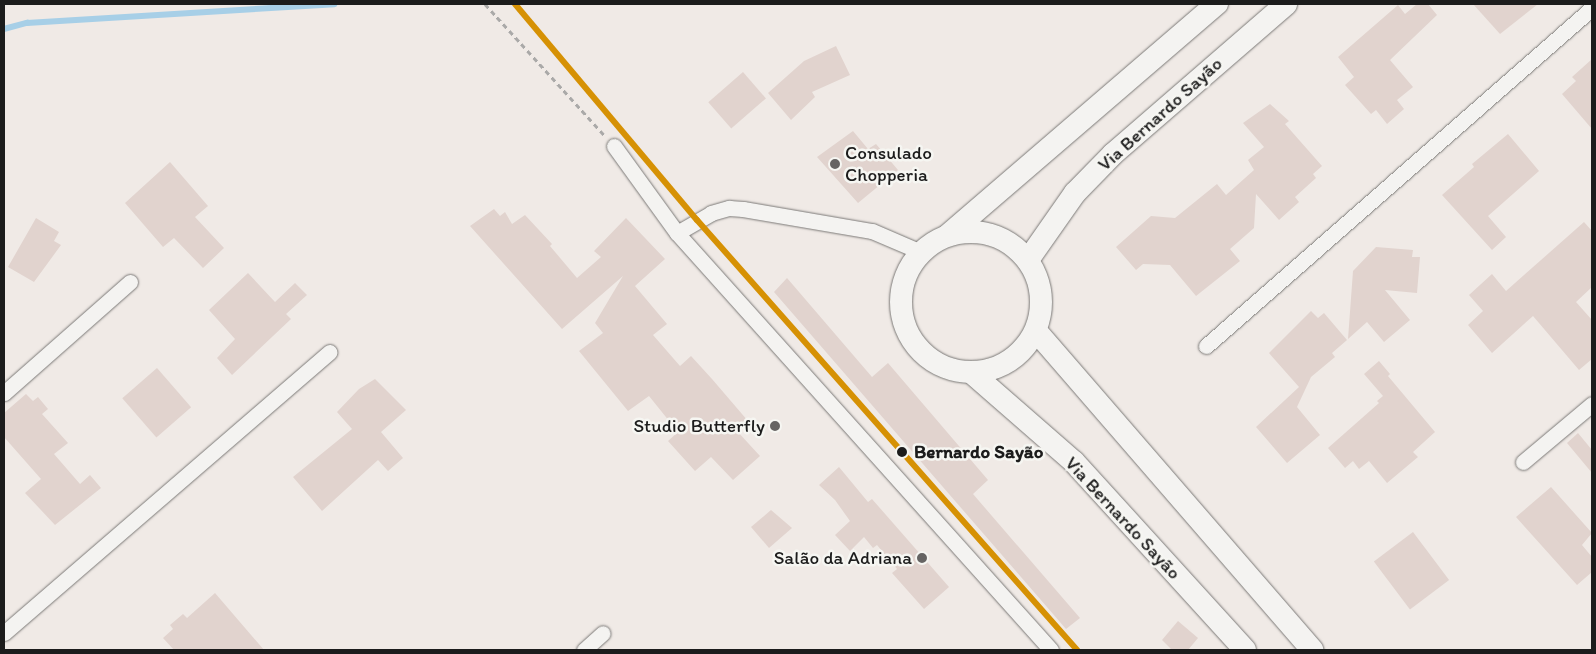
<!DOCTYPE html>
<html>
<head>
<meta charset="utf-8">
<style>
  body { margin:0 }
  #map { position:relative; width:1596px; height:654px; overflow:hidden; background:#f0eae6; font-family:Itim,sans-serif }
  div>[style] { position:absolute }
  .stream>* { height:5.5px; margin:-2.75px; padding:0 2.75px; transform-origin:2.75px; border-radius:2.75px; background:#a7cfe7 }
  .building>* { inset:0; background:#e1d3ce; transform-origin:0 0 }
  .path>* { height:3px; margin-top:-1.5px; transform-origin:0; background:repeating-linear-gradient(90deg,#aaa9a8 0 5px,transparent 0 9px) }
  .roads { filter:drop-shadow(0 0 1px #7b7977) drop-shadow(0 0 1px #7b7977) }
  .minor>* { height:15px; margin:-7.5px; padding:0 7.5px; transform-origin:7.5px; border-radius:7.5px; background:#f4f3f1 }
  .secondary>* { height:22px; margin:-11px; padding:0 11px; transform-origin:11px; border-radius:11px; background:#f4f3f1 }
  .secondary>.ring { margin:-11px; padding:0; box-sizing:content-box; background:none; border:22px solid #f4f3f1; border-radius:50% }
  .rail-1>* { height:6px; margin:-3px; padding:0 3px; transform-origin:3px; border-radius:3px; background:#d69104 }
  .dots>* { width:14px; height:14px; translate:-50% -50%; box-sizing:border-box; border:2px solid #f6f6f2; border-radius:50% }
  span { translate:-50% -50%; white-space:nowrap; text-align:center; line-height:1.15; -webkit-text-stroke:5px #f6f6f2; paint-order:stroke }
  .street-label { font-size:19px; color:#1c1c1c }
  .poi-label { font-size:19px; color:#1c1c1c }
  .left { translate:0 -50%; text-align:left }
  .right { translate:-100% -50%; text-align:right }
  .stop-label { font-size:19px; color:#1c1c1c; font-weight:700 }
  .frame { position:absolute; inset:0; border:5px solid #1c1c1c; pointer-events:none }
</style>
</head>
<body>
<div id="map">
  <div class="stream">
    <i style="left:4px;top:29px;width:24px;rotate:-15deg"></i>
    <i style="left:27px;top:23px;width:308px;rotate:-3.5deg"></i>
  </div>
  <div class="building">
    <i style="clip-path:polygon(1417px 4px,1428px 4px,1437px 15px,1390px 60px,1413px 87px,1397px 100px,1404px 109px,1387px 124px,1376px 110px,1371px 114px,1345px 85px,1354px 77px,1338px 57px,1398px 5px,1405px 14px)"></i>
    <i style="clip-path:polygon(1473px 4px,1538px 4px,1500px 34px)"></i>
    <i style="clip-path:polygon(836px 46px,850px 75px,812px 92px,815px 97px,791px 120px,768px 93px,804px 61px)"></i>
    <i style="clip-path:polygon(1592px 59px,1592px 129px,1562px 94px,1576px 81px,1572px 77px)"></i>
    <i style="left:743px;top:72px;width:35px;height:46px;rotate:49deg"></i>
    <i style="clip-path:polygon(1270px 104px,1289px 121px,1285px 124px,1322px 166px,1313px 174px,1316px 178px,1295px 197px,1299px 202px,1279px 220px,1256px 194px,1254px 228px,1230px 249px,1240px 261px,1196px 296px,1170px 265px,1143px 264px,1136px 270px,1116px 247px,1151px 216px,1175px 218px,1217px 184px,1226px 195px,1254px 170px,1248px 160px,1264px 147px,1243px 123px)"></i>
    <i style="clip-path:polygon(853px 131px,868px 149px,876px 144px,898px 170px,858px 203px,817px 157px)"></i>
    <i style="clip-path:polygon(1508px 134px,1539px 171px,1488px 216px,1506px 237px,1492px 250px,1442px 195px,1474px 167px,1472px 164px)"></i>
    <i style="clip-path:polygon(170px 162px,208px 206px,195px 217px,224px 248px,203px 268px,174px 238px,163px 247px,125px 203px)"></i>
    <i style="clip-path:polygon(494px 209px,500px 216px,505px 212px,512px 224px,525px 215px,552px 244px,550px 246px,577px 278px,601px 257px,594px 251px,626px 218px,665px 259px,635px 286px,667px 324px,653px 335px,680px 366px,691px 356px,712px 379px,748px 421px,737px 431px,760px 456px,733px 480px,711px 457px,695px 471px,668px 441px,678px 432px,649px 396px,628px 411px,579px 351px,603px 333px,595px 323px,623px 276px,562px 329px,470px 226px)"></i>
    <i style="clip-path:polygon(36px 218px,59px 232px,54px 241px,61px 245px,34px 282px,8px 267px)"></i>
    <i style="clip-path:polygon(1584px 222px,1592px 231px,1592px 287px,1576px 302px,1592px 320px,1592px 359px,1579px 370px,1533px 316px,1492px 353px,1468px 325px,1483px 311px,1469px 295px,1492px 274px,1506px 291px)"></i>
    <i style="clip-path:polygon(1376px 247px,1413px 250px,1412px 257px,1420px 257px,1417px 293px,1385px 290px,1410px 320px,1384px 342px,1367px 322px,1348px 339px,1353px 271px)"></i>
    <i style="clip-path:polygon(248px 273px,275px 302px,295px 283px,307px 295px,286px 314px,291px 319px,232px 375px,217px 358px,235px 339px,209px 310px)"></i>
    <i style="clip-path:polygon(787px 278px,872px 377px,888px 363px,988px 480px,973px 494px,1080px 618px,1066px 629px,774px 292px)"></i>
    <i style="clip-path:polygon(1311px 311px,1318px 318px,1324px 313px,1347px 340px,1332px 353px,1335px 357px,1311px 377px,1297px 407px,1320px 435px,1287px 463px,1256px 427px,1299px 387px,1269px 353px)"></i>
    <i style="clip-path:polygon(1379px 361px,1390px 374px,1388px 376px,1435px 432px,1413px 452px,1418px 457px,1387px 483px,1369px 461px,1359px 469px,1353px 461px,1345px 468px,1328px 448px,1379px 403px,1377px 401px,1383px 396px,1364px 374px)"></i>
    <i style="left:157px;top:368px;width:52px;height:46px;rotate:49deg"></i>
    <i style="clip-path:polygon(375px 379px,406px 410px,381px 432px,403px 458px,388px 471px,378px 460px,322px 511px,293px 477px,352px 429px,337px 412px,359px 389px)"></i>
    <i style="clip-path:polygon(26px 394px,33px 401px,38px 397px,48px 409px,42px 414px,68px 443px,54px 454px,80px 484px,90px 475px,101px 488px,55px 525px,25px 493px,41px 479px,4px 437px,4px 413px)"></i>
    <i style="clip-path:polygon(1578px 433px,1592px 450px,1592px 473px,1567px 443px)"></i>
    <i style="clip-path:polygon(839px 467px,868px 502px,872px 499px,949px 587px,924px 609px,892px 573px,897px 569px,877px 545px,873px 548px,864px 537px,850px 551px,835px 535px,850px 521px,835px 500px,819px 485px)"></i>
    <i style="clip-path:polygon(1551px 487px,1592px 533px,1582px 545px,1592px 557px,1592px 572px,1577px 585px,1516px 517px)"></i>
    <i style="clip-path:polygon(771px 510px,792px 528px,769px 548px,751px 527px)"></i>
    <i style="left:1413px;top:532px;width:60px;height:49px;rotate:53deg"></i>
    <i style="clip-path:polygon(215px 593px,264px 650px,174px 650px,163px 638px,173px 629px,170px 625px,183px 614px,187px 618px)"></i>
    <i style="clip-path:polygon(1178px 621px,1198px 638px,1188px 650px,1172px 650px,1162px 640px)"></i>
  </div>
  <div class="path">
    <i style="left:485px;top:4px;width:177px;rotate:47.7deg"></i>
  </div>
  <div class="roads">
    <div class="minor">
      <i style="left:614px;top:146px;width:107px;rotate:54.1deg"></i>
      <i style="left:677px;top:233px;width:560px;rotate:48.11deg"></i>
      <i style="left:677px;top:233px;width:39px;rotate:-30deg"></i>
      <i style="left:711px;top:213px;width:19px;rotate:-16deg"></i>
      <i style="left:729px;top:208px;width:14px;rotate:4deg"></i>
      <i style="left:743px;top:209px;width:131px;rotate:9.7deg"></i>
      <i style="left:872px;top:231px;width:53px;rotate:23.2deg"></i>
      <i style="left:1206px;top:346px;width:513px;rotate:-41.21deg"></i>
      <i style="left:4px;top:393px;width:168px;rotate:-41.4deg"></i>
      <i style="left:1523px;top:462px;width:90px;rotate:-40deg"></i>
      <i style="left:4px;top:633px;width:430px;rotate:-40.8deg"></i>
      <i style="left:584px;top:650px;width:25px;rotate:-42deg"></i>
    </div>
    <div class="secondary">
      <i class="ring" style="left:901px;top:232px;width:118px;height:118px"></i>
      <i style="left:948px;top:235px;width:355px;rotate:-40.7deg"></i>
      <i style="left:1028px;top:260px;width:82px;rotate:-55deg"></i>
      <i style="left:1075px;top:193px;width:54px;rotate:-45.7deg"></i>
      <i style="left:1113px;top:154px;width:229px;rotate:-40.9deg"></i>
      <i style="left:1036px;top:331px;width:422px;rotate:49.1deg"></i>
      <i style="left:972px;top:373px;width:135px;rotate:41.1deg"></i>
      <i style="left:1074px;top:462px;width:254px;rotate:47.7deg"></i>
    </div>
  </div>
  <div class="rail-1">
    <i style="left:515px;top:4px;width:282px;rotate:49.9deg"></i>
    <i style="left:697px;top:220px;width:574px;rotate:48.53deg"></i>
  </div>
  <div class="dots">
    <i style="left:835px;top:164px;background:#666463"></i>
    <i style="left:775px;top:426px;background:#666463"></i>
    <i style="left:902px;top:452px;background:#1c1c1c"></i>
    <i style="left:922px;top:558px;background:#666463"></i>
  </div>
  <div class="street-label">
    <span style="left:1160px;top:114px;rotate:-42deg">Via Bernardo Sayão</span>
    <span style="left:1123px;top:518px;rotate:47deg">Via Bernardo Sayão</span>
  </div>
  <div class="poi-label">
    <span class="left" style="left:845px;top:164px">Consulado<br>Chopperia</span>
    <span class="right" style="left:765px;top:426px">Studio Butterfly</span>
    <span class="right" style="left:912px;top:558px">Salão da Adriana</span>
  </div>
  <div class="stop-label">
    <span class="left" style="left:914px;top:452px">Bernardo Sayão</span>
  </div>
  <div class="frame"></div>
</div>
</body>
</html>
